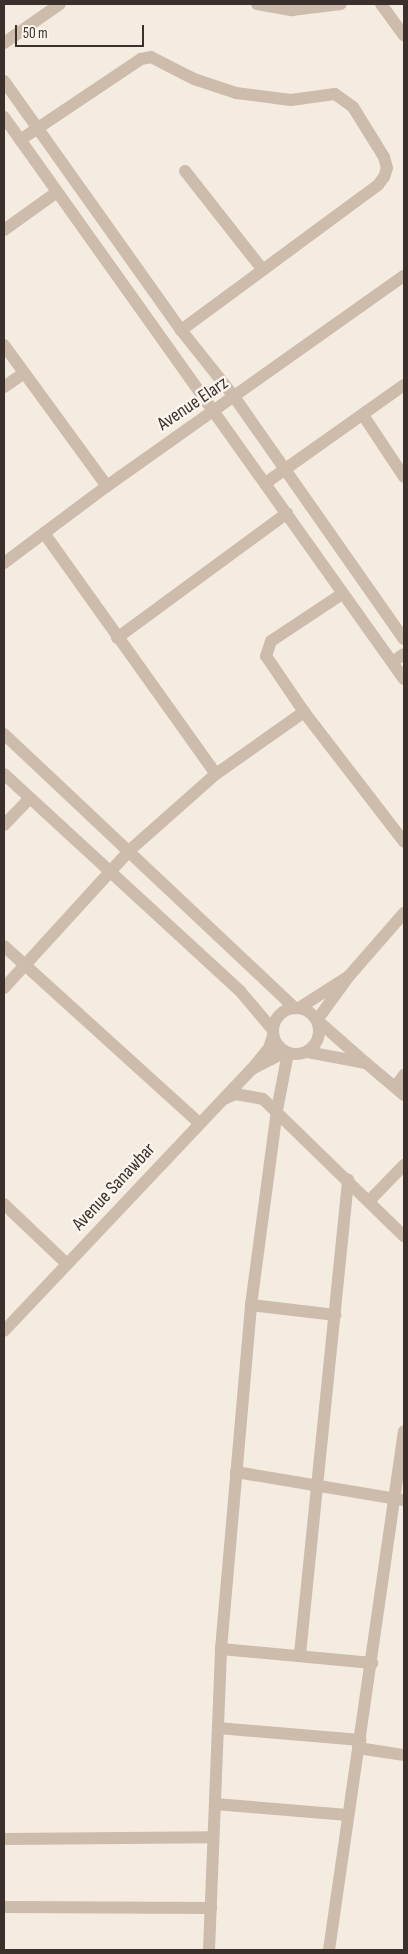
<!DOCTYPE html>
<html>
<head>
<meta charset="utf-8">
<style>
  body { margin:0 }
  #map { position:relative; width:408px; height:1954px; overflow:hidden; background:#f4ebe1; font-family:"Sofia Sans Condensed",sans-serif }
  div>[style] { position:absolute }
  .minor>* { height:12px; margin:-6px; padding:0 6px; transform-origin:6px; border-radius:6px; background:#cdbbac }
  .minor>.ring { margin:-6px; padding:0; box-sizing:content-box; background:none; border:12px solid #cdbbac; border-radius:50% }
  span { translate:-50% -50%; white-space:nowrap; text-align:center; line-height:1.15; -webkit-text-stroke:5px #fbf5ee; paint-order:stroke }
  .street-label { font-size:19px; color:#3b302b }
  .frame { position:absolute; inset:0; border:5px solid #3b302b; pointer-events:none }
  .scale { position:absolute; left:15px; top:25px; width:129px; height:22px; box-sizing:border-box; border:2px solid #3b302b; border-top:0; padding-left:6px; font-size:15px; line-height:18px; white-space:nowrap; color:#3b302b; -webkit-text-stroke:4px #fbf5ee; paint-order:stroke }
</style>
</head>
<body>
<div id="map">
  <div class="minor">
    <i style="left:257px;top:4px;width:36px;rotate:10deg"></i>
    <i style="left:292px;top:10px;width:49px;rotate:-7deg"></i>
    <i style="left:381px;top:4px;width:39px;rotate:54deg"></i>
    <i style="left:4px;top:43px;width:68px;rotate:-34.9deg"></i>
    <i style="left:4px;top:81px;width:305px;rotate:54.6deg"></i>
    <i style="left:181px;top:330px;width:87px;rotate:51.5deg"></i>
    <i style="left:235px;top:398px;width:294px;rotate:55deg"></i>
    <i style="left:4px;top:117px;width:690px;rotate:54.56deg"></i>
    <i style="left:20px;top:140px;width:146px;rotate:-33.8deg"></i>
    <i style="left:141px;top:59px;width:10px;rotate:-11deg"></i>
    <i style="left:151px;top:57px;width:48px;rotate:27.1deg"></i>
    <i style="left:194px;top:79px;width:44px;rotate:18.4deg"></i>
    <i style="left:236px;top:93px;width:55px;rotate:7.3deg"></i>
    <i style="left:291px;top:100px;width:44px;rotate:-7.8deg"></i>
    <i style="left:335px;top:94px;width:22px;rotate:36deg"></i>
    <i style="left:353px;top:107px;width:59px;rotate:58.2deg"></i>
    <i style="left:384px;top:157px;width:11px;rotate:75deg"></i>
    <i style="left:387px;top:168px;width:9px;rotate:108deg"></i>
    <i style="left:384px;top:177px;width:10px;rotate:127deg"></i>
    <i style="left:378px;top:185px;width:245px;rotate:143.6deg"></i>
    <i style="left:185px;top:171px;width:125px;rotate:51.8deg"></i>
    <i style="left:4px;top:230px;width:65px;rotate:-35.6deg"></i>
    <i style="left:4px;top:345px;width:175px;rotate:53.9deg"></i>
    <i style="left:4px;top:387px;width:24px;rotate:-35deg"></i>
    <i style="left:363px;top:415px;width:74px;rotate:56.5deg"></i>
    <i style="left:267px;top:482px;width:168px;rotate:-35.3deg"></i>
    <i style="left:44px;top:533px;width:296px;rotate:54.5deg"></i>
    <i style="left:4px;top:563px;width:129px;rotate:-36.8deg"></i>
    <i style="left:107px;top:486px;width:364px;rotate:-35.3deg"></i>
    <i style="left:342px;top:594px;width:85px;rotate:146.5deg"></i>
    <i style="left:271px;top:641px;width:16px;rotate:108deg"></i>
    <i style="left:266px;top:656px;width:68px;rotate:55.8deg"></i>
    <i style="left:304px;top:712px;width:164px;rotate:52.4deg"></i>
    <i style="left:117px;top:638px;width:211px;rotate:-36.3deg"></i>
    <i style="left:392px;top:662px;width:14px;rotate:-34deg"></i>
    <i style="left:4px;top:734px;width:400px;rotate:43.3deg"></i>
    <i style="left:4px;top:774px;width:321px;rotate:42.6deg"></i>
    <i style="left:240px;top:991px;width:51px;rotate:49.8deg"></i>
    <i style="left:4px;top:825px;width:37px;rotate:-46deg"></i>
    <i style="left:4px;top:946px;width:263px;rotate:42.2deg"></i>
    <i style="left:349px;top:976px;width:84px;rotate:-48.9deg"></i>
    <i style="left:4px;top:988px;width:187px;rotate:-47.6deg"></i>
    <i style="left:130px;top:850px;width:115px;rotate:-41.5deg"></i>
    <i style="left:216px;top:774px;width:108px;rotate:-35.2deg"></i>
    <i class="ring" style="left:273px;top:1008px;width:34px;height:34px"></i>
    <i style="left:299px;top:1008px;width:59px;rotate:-32.6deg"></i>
    <i style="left:349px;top:976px;width:54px;rotate:126deg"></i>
    <i style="left:317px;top:1020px;width:65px;rotate:41.3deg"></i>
    <i style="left:366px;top:1063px;width:59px;rotate:-169.3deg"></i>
    <i style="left:273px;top:1036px;width:13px;rotate:108deg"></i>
    <i style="left:269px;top:1048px;width:27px;rotate:129deg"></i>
    <i style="left:252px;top:1069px;width:38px;rotate:-27deg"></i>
    <i style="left:366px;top:1063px;width:50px;rotate:40.1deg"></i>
    <i style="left:396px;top:1086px;width:14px;rotate:-54deg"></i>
    <i style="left:224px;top:1099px;width:12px;rotate:-24deg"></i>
    <i style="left:235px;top:1094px;width:28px;rotate:10deg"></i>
    <i style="left:263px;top:1099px;width:197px;rotate:44.2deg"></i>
    <i style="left:370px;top:1200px;width:49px;rotate:-45.8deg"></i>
    <i style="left:4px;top:1204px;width:87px;rotate:43.6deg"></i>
    <i style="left:251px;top:1305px;width:85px;rotate:6.8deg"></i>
    <i style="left:4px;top:1331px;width:361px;rotate:-46.6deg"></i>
    <i style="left:236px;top:1472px;width:170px;rotate:9.5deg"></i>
    <i style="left:221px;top:1649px;width:152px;rotate:5.3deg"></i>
    <i style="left:300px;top:1654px;width:477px;rotate:-84.2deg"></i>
    <i style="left:218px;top:1728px;width:143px;rotate:4.8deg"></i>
    <i style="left:358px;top:1748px;width:47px;rotate:8.7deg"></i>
    <i style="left:215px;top:1804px;width:133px;rotate:4.7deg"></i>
    <i style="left:4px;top:1839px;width:209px;rotate:-0.5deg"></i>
    <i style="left:4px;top:1907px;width:207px;rotate:0.3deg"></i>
    <i style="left:209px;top:1950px;width:301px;rotate:-87.7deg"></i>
    <i style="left:221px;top:1649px;width:345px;rotate:-85deg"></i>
    <i style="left:251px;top:1305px;width:197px;rotate:-82.4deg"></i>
    <i style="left:277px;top:1110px;width:58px;rotate:-79.1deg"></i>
    <i style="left:329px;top:1950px;width:524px;rotate:-81.78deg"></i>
  </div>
  <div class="street-label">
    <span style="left:193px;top:404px;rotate:-34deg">Avenue Elarz</span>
    <span style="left:114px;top:1187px;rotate:-47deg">Avenue Sanawbar</span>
  </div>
  <div class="frame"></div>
  <div class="scale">50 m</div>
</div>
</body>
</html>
